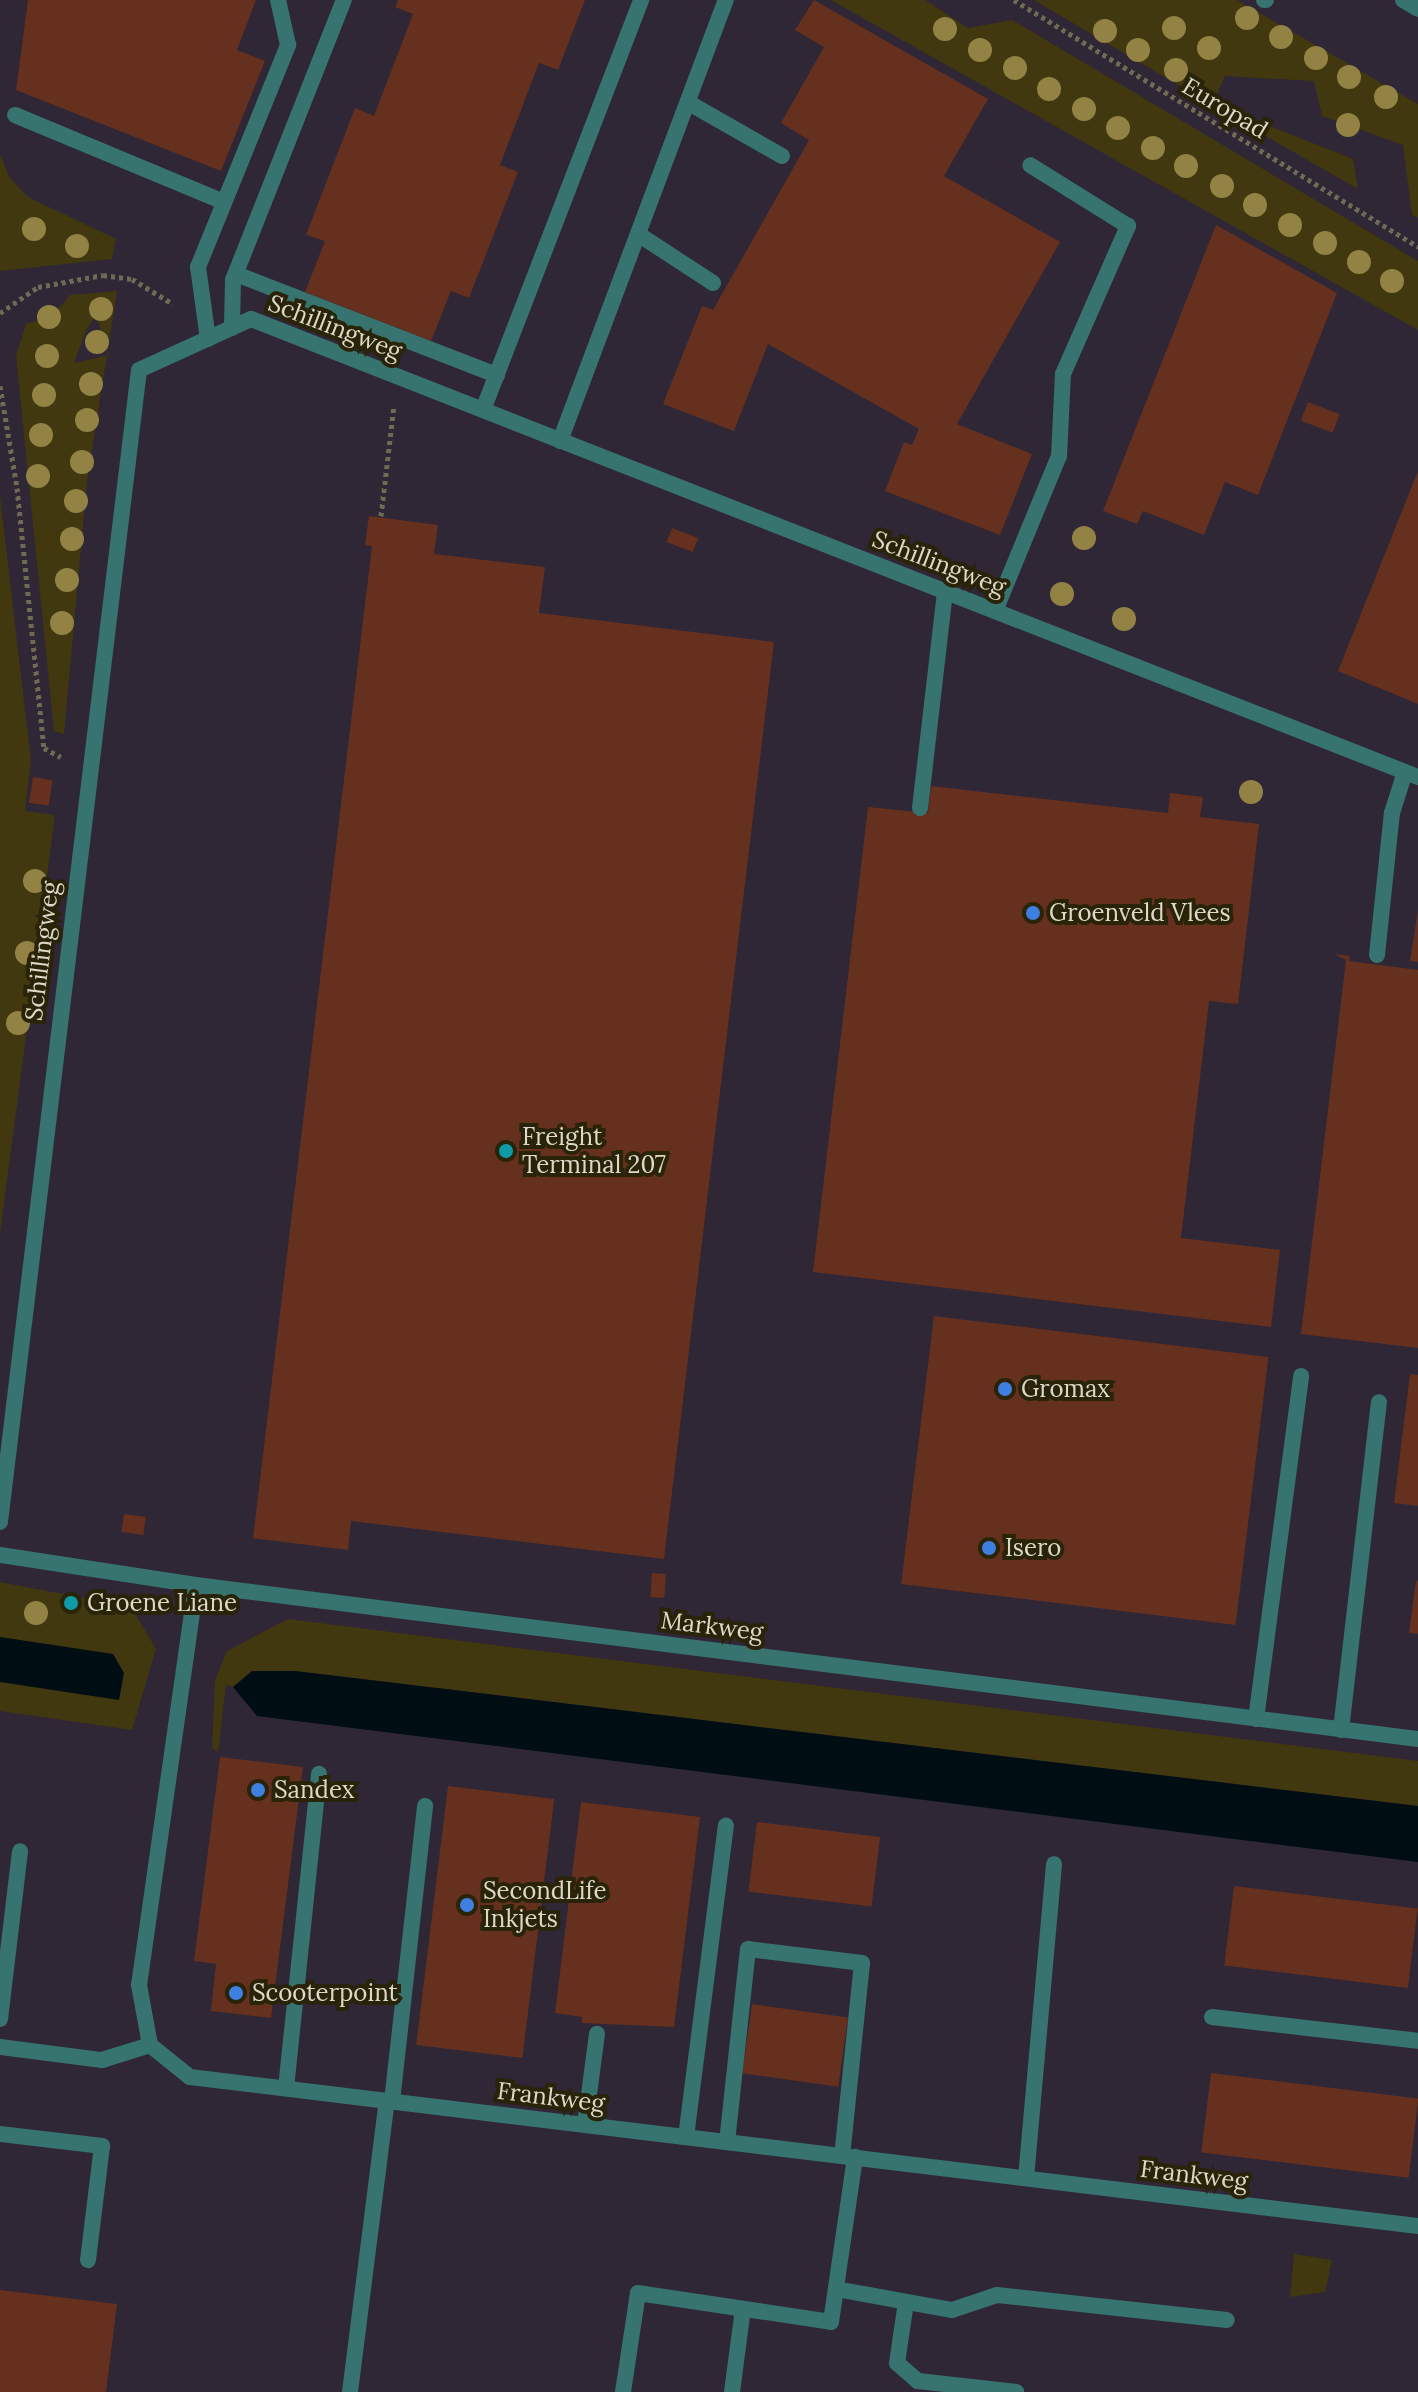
<!DOCTYPE html>
<html>
<head>
<meta charset="utf-8">
<style>
  body { margin:0 }
  #map { position:relative; width:1418px; height:2392px; overflow:hidden; background:#292308; font-family:Lora,serif }
  div>[style] { position:absolute }
  .industrial>* { inset:0; background:#2f2636; transform-origin:0 0 }
  .green>* { inset:0; background:#41380f }
  .water>* { inset:0; background:#000d13 }
  .building>* { inset:0; background:#66301e; transform-origin:0 0 }
  .path>* { height:5px; margin-top:-2.5px; transform-origin:0; background:repeating-linear-gradient(90deg,#6f6a53 0 4px,transparent 0 8px) }
  .service>* { height:16px; margin:-8px; padding:0 8px; transform-origin:8px; border-radius:8px; background:#377470 }
  .minor>* { height:16px; margin:-8px; padding:0 8px; transform-origin:8px; border-radius:8px; background:#377470 }
  .trees>* { width:24px; height:24px; margin:-12px; border-radius:50%; background:#928345 }
  .dots>* { width:22px; height:22px; translate:-50% -50%; box-sizing:border-box; border:4px solid #292308; border-radius:50% }
  span { translate:-50% -50%; white-space:nowrap; text-align:center; line-height:1.15; -webkit-text-stroke:8px #292308; paint-order:stroke }
  .street-label { font-size:24px; color:#ddd9c9 }
  .poi-label { font-size:24px; color:#ddd9c9 }
  .left { translate:0 -50%; text-align:left }
</style>
</head>
<body>
<div id="map">
  <div class="industrial">
    <i style="left:0;top:0;width:1418px;height:2392px"></i>
  </div>
  <div class="green">
    <i style="clip-path:polygon(831px 0,925px 0,968px 28px,1012px 20px,1418px 261px,1418px 330px)"></i>
    <i style="clip-path:polygon(1034px 0,1237px 0,1418px 104px,1418px 218px,1412px 215px,1403px 145px,1322px 116px,1314px 81px,1225px 76px,1212px 105px)"></i>
    <i style="clip-path:polygon(1240px 114px,1353px 159px,1358px 189px,1238px 120px)"></i>
    <i style="clip-path:polygon(0 155px,10px 178px,28px 197px,116px 239px,112px 259px,0 271px)"></i>
    <i style="clip-path:polygon(evenodd,117px 291px,87px 482px,64px 734px,54px 731px,16px 356px,26px 324px,51px 317px,70px 295px,117px 291px,96px 315px,109px 355px,74px 363px,86px 331px,96px 315px)"></i>
    <i style="clip-path:polygon(0 496px,31px 761px,25px 811px,55px 815px,0 1234px)"></i>
    <i style="clip-path:polygon(0 1582px,131px 1607px,156px 1649px,132px 1730px,0 1711px)"></i>
    <i style="clip-path:polygon(288px 1619px,1418px 1761px,1418px 1806px,295px 1671px,252px 1671px,233px 1687px,226px 1685px,218px 1752px,212px 1748px,215px 1680px,227px 1651px)"></i>
    <i style="clip-path:polygon(1294px 2254px,1332px 2260px,1325px 2292px,1290px 2297px)"></i>
  </div>
  <div class="water">
    <i style="clip-path:polygon(0 1637px,113px 1654px,124px 1673px,119px 1700px,0 1682px)"></i>
    <i style="clip-path:polygon(252px 1671px,295px 1671px,1418px 1806px,1418px 1862px,257px 1716px,233px 1687px)"></i>
  </div>
  <div class="building">
    <i style="clip-path:polygon(28px 0,256px 0,237px 50px,265px 61px,221px 171px,16px 90px)"></i>
    <i style="clip-path:polygon(398px 0,585px 0,558px 70px,539px 63px,500px 165px,518px 172px,469px 298px,451px 291px,431px 341px,305px 292px,325px 241px,306px 235px,355px 108px,374px 116px,413px 14px,395px 7px)"></i>
    <i style="clip-path:polygon(814px 0,988px 99px,944px 176px,1060px 242px,957px 424px,1032px 454px,1000px 535px,885px 491px,904px 442px,912px 445px,919px 429px,768px 344px,734px 431px,663px 404px,702px 306px,713px 310px,809px 140px,781px 123px,824px 47px,795px 30px)"></i>
    <i style="clip-path:polygon(1216px 225px,1337px 293px,1258px 495px,1225px 482px,1204px 535px,1143px 511px,1137px 524px,1103px 511px)"></i>
    <i style="left:1308px;top:402px;width:34px;height:20px;rotate:21deg"></i>
    <i style="clip-path:polygon(1418px 471px,1418px 704px,1338px 671px)"></i>
    <i style="clip-path:polygon(369px 516px,438px 525px,434px 554px,545px 567px,539px 613px,774px 642px,664px 1559px,351px 1521px,348px 1550px,253px 1538px,372px 546px,365px 545px)"></i>
    <i style="left:672px;top:528px;width:28px;height:15px;rotate:21deg"></i>
    <i style="left:33px;top:777px;width:20px;height:26px;rotate:9deg"></i>
    <i style="clip-path:polygon(931px 786px,1168px 813px,1170px 793px,1203px 797px,1200px 817px,1259px 824px,1238px 1004px,1209px 1001px,1181px 1238px,1280px 1250px,1271px 1327px,813px 1272px,868px 807px,928px 813px)"></i>
    <i style="clip-path:polygon(1418px 910px,1418px 962px,1410px 961px)"></i>
    <i style="clip-path:polygon(1334px 954px,1350px 956px,1349px 961px,1418px 970px,1418px 1348px,1301px 1334px,1346px 960px)"></i>
    <i style="left:934px;top:1316px;width:337px;height:270px;rotate:7deg"></i>
    <i style="clip-path:polygon(1410px 1374px,1418px 1375px,1418px 1506px,1394px 1503px)"></i>
    <i style="left:124px;top:1514px;width:22px;height:18px;rotate:8deg"></i>
    <i style="left:652px;top:1573px;width:14px;height:24px;rotate:4deg"></i>
    <i style="clip-path:polygon(1416px 1581px,1418px 1581px,1418px 1634px,1409px 1633px)"></i>
    <i style="clip-path:polygon(220px 1757px,303px 1767px,271px 2018px,211px 2011px,216px 1964px,194px 1961px)"></i>
    <i style="left:448px;top:1786px;width:107px;height:261px;rotate:7deg"></i>
    <i style="clip-path:polygon(581px 1802px,700px 1817px,674px 2027px,582px 2023px,582px 2017px,555px 2013px)"></i>
    <i style="left:757px;top:1822px;width:124px;height:70px;rotate:7deg"></i>
    <i style="left:1234px;top:1886px;width:185px;height:80px;rotate:7deg"></i>
    <i style="left:752px;top:2004px;width:97px;height:70px;rotate:8deg"></i>
    <i style="left:1211px;top:2073px;width:209px;height:80px;rotate:7deg"></i>
    <i style="clip-path:polygon(0 2290px,117px 2304px,106px 2392px,0 2392px)"></i>
  </div>
  <div class="path">
    <i style="left:1014px;top:0;width:474px;rotate:31.4deg"></i>
    <i style="left:0;top:313px;width:46px;rotate:-34.4deg"></i>
    <i style="left:38px;top:287px;width:66px;rotate:-10.5deg"></i>
    <i style="left:103px;top:275px;width:29px;rotate:8deg"></i>
    <i style="left:132px;top:279px;width:48px;rotate:31.4deg"></i>
    <i style="left:0;top:386px;width:103px;rotate:80.5deg"></i>
    <i style="left:17px;top:488px;width:261px;rotate:84.1deg"></i>
    <i style="left:44px;top:748px;width:19px;rotate:28deg"></i>
    <i style="left:381px;top:516px;width:111px;rotate:-83.3deg"></i>
  </div>
  <div class="service">
    <i style="left:1403px;top:0;width:17px;rotate:31deg"></i>
    <i style="left:689px;top:103px;width:107px;rotate:29.7deg"></i>
    <i style="left:15px;top:115px;width:226px;rotate:22.6deg"></i>
    <i style="left:641px;top:236px;width:86px;rotate:33.1deg"></i>
    <i style="left:236px;top:274px;width:280px;rotate:21.2deg"></i>
    <i style="left:232px;top:328px;width:48px;rotate:-88.8deg"></i>
    <i style="left:233px;top:280px;width:301px;rotate:-68.4deg"></i>
    <i style="left:208px;top:339px;width:73px;rotate:-97.9deg"></i>
    <i style="left:198px;top:267px;width:240px;rotate:-67.9deg"></i>
    <i style="left:288px;top:45px;width:46px;rotate:-102.5deg"></i>
    <i style="left:483px;top:410px;width:439px;rotate:-68.9deg"></i>
    <i style="left:560px;top:441px;width:471px;rotate:-69.4deg"></i>
    <i style="left:995px;top:611px;width:168px;rotate:-67.6deg"></i>
    <i style="left:1059px;top:456px;width:82px;rotate:-87.2deg"></i>
    <i style="left:1063px;top:374px;width:162px;rotate:-66.3deg"></i>
    <i style="left:1128px;top:226px;width:115px;rotate:-148.1deg"></i>
    <i style="left:920px;top:808px;width:217px;rotate:-83.4deg"></i>
    <i style="left:1377px;top:955px;width:143px;rotate:-84deg"></i>
    <i style="left:1392px;top:813px;width:43px;rotate:-72.4deg"></i>
    <i style="left:1256px;top:1719px;width:346px;rotate:-82.5deg"></i>
    <i style="left:1341px;top:1730px;width:330px;rotate:-83.4deg"></i>
    <i style="left:1212px;top:2017px;width:207px;rotate:6.6deg"></i>
    <i style="left:0;top:2019px;width:169px;rotate:-83.2deg"></i>
    <i style="left:0;top:2047px;width:103px;rotate:7.3deg"></i>
    <i style="left:102px;top:2060px;width:50px;rotate:-17.4deg"></i>
    <i style="left:286px;top:2088px;width:316px;rotate:-84deg"></i>
    <i style="left:392px;top:2101px;width:297px;rotate:-83.6deg"></i>
    <i style="left:585px;top:2125px;width:92px;rotate:-82.5deg"></i>
    <i style="left:0;top:2134px;width:103px;rotate:6.7deg"></i>
    <i style="left:102px;top:2146px;width:115px;rotate:97deg"></i>
    <i style="left:686px;top:2137px;width:314px;rotate:-82.7deg"></i>
    <i style="left:727px;top:2142px;width:194px;rotate:-83.8deg"></i>
    <i style="left:748px;top:1949px;width:115px;rotate:7deg"></i>
    <i style="left:862px;top:1963px;width:194px;rotate:95.9deg"></i>
    <i style="left:1026px;top:2178px;width:315px;rotate:-84.9deg"></i>
    <i style="left:836px;top:2289px;width:118px;rotate:10.3deg"></i>
    <i style="left:952px;top:2310px;width:47px;rotate:-18.4deg"></i>
    <i style="left:997px;top:2295px;width:231px;rotate:6.2deg"></i>
    <i style="left:906px;top:2302px;width:62px;rotate:98.4deg"></i>
    <i style="left:897px;top:2363px;width:28px;rotate:41deg"></i>
    <i style="left:918px;top:2381px;width:99px;rotate:6.4deg"></i>
    <i style="left:350px;top:2392px;width:293px;rotate:-82.8deg"></i>
    <i style="left:623px;top:2392px;width:100px;rotate:-81.4deg"></i>
    <i style="left:638px;top:2293px;width:195px;rotate:8.5deg"></i>
    <i style="left:831px;top:2322px;width:167px;rotate:-81.7deg"></i>
    <i style="left:732px;top:2392px;width:84px;rotate:-82.5deg"></i>
  </div>
  <div class="minor">
    <i style="left:1264px;top:0;width:2px"></i>
    <i style="left:0;top:1522px;width:1160px;rotate:-83.12deg"></i>
    <i style="left:139px;top:370px;width:123px;rotate:-24.5deg"></i>
    <i style="left:251px;top:319px;width:1254px;rotate:21.43deg"></i>
    <i style="left:0;top:1555px;width:198px;rotate:8.7deg"></i>
    <i style="left:196px;top:1585px;width:1232px;rotate:7.18deg"></i>
    <i style="left:196px;top:1585px;width:404px;rotate:98.1deg"></i>
    <i style="left:139px;top:1985px;width:61px;rotate:79.6deg"></i>
    <i style="left:150px;top:2045px;width:51px;rotate:38.7deg"></i>
    <i style="left:190px;top:2077px;width:1237px;rotate:6.92deg"></i>
  </div>
  <div class="trees">
    <i style="left:1247px;top:18px"></i>
    <i style="left:1174px;top:28px"></i>
    <i style="left:945px;top:29px"></i>
    <i style="left:1105px;top:31px"></i>
    <i style="left:1281px;top:37px"></i>
    <i style="left:1209px;top:48px"></i>
    <i style="left:980px;top:50px"></i>
    <i style="left:1138px;top:50px"></i>
    <i style="left:1316px;top:58px"></i>
    <i style="left:1015px;top:68px"></i>
    <i style="left:1176px;top:70px"></i>
    <i style="left:1349px;top:77px"></i>
    <i style="left:1049px;top:89px"></i>
    <i style="left:1386px;top:97px"></i>
    <i style="left:1084px;top:109px"></i>
    <i style="left:1348px;top:125px"></i>
    <i style="left:1118px;top:128px"></i>
    <i style="left:1153px;top:148px"></i>
    <i style="left:1186px;top:166px"></i>
    <i style="left:1222px;top:186px"></i>
    <i style="left:1255px;top:205px"></i>
    <i style="left:1290px;top:225px"></i>
    <i style="left:34px;top:229px"></i>
    <i style="left:1325px;top:243px"></i>
    <i style="left:77px;top:246px"></i>
    <i style="left:1359px;top:262px"></i>
    <i style="left:1392px;top:281px"></i>
    <i style="left:101px;top:309px"></i>
    <i style="left:49px;top:317px"></i>
    <i style="left:97px;top:342px"></i>
    <i style="left:47px;top:356px"></i>
    <i style="left:91px;top:384px"></i>
    <i style="left:44px;top:395px"></i>
    <i style="left:87px;top:420px"></i>
    <i style="left:41px;top:435px"></i>
    <i style="left:82px;top:462px"></i>
    <i style="left:38px;top:476px"></i>
    <i style="left:76px;top:501px"></i>
    <i style="left:1084px;top:538px"></i>
    <i style="left:72px;top:539px"></i>
    <i style="left:67px;top:580px"></i>
    <i style="left:1062px;top:594px"></i>
    <i style="left:1124px;top:619px"></i>
    <i style="left:62px;top:623px"></i>
    <i style="left:1251px;top:792px"></i>
    <i style="left:35px;top:881px"></i>
    <i style="left:27px;top:953px"></i>
    <i style="left:18px;top:1023px"></i>
    <i style="left:36px;top:1613px"></i>
  </div>
  <div class="dots">
    <i style="left:1033px;top:913px;background:#3f7fe0"></i>
    <i style="left:506px;top:1151px;background:#0f9aa8"></i>
    <i style="left:1005px;top:1389px;background:#3f7fe0"></i>
    <i style="left:989px;top:1548px;background:#3f7fe0"></i>
    <i style="left:71px;top:1603px;background:#0f9aa8"></i>
    <i style="left:258px;top:1790px;background:#3f7fe0"></i>
    <i style="left:467px;top:1905px;background:#3f7fe0"></i>
    <i style="left:236px;top:1993px;background:#3f7fe0"></i>
  </div>
  <div class="street-label">
    <span style="left:1225px;top:108px;rotate:31deg">Europad</span>
    <span style="left:335px;top:327px;rotate:21deg">Schillingweg</span>
    <span style="left:939px;top:563px;rotate:21deg">Schillingweg</span>
    <span style="left:42px;top:951px;rotate:-83deg">Schillingweg</span>
    <span style="left:712px;top:1626px;rotate:7deg">Markweg</span>
    <span style="left:551px;top:2097px;rotate:7deg">Frankweg</span>
    <span style="left:1194px;top:2175px;rotate:7deg">Frankweg</span>
  </div>
  <div class="poi-label">
    <span class="left" style="left:1049px;top:913px">Groenveld Vlees</span>
    <span class="left" style="left:522px;top:1151px">Freight<br>Terminal 207</span>
    <span class="left" style="left:1021px;top:1389px">Gromax</span>
    <span class="left" style="left:1005px;top:1548px">Isero</span>
    <span class="left" style="left:87px;top:1603px">Groene Liane</span>
    <span class="left" style="left:274px;top:1790px">Sandex</span>
    <span class="left" style="left:483px;top:1905px">SecondLife<br>Inkjets</span>
    <span class="left" style="left:252px;top:1993px">Scooterpoint</span>
  </div>
</div>
</body>
</html>
